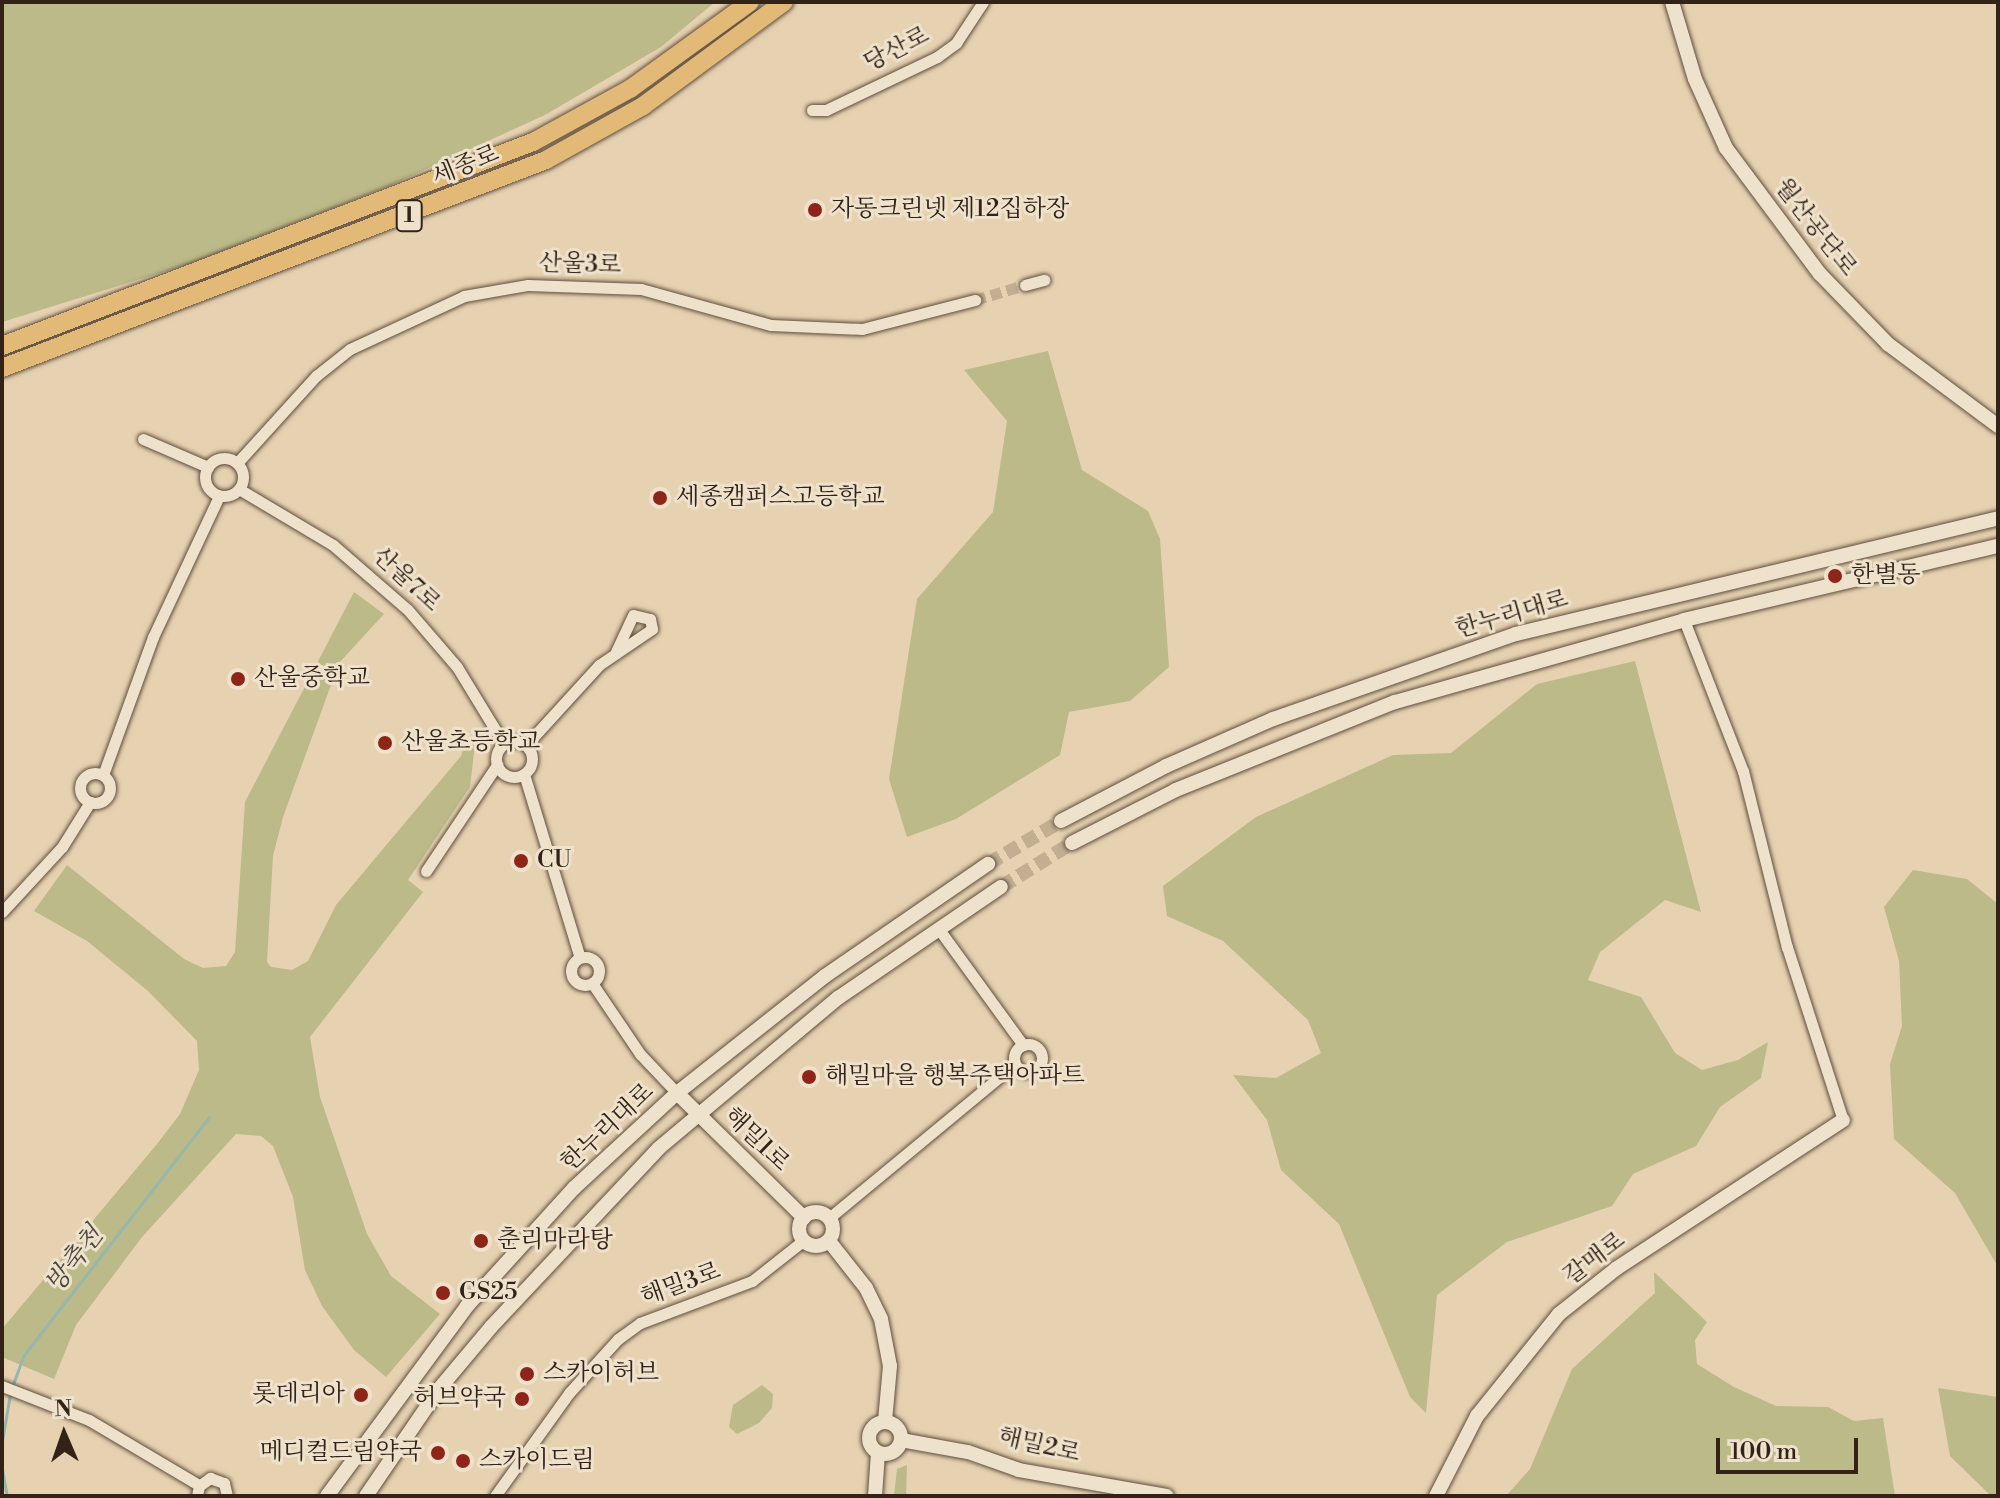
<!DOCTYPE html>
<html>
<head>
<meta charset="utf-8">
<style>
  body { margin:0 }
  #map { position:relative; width:2000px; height:1498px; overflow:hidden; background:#e6d2b1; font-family:"Libre Bodoni","Noto Serif KR",serif }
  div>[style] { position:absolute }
  .green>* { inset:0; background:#bbba88 }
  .stream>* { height:3px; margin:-1.5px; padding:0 1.5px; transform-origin:1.5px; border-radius:1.5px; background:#96b7ad }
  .minor-tunnel>* { height:11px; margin-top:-5.5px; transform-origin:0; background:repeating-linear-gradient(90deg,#c2af92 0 11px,transparent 0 16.5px) }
  .tertiary-tunnel>* { height:14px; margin-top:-7px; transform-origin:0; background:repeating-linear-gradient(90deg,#c2af92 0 14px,transparent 0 21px) }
  .roads { filter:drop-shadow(0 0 2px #604e3e) drop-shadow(0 0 2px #604e3e) }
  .minor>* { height:11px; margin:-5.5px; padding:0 5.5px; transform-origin:5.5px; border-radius:5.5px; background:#efe2cc }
  .minor>.ring { margin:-5.5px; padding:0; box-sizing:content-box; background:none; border:11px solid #efe2cc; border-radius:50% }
  .tertiary>* { height:14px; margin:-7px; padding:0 7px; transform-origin:7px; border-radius:7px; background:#efe2cc }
  .tertiary>.ring { margin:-7px; padding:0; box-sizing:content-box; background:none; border:14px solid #efe2cc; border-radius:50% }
  .trunk>* { height:18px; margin:-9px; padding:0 9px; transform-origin:9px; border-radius:9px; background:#e3b978 }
  .dots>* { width:22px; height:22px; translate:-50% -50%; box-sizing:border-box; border:4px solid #efe2cc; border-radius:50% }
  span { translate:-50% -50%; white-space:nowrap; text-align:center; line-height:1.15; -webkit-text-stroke:6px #efe2cc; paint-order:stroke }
  .shield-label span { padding:2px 6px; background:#efe2cc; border:2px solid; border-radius:6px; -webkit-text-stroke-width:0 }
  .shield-label { font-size:22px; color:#332218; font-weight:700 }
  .street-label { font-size:24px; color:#332218 }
  .poi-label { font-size:24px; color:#332218 }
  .left { translate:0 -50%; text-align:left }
  .right { translate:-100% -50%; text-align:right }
  .water-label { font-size:26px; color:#4c473d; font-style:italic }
  .frame { position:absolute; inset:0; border:4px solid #332218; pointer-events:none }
  .north { position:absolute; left:24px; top:1394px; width:80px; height:80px; -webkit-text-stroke:6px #efe2cc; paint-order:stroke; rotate:358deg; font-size:22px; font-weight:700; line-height:32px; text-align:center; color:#332218 }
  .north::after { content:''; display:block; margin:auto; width:28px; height:36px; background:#332218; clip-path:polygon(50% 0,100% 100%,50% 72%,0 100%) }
  .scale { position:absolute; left:1716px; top:1438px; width:142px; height:36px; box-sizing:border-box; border:4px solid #332218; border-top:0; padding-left:10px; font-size:24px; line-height:28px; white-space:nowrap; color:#332218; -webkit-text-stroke:6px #efe2cc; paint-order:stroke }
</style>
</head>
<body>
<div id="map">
  <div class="green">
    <i style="clip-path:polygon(2px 2px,715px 2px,661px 47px,545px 115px,389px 186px,189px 264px,2px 322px)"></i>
    <i style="clip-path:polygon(1048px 351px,1082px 470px,1148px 511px,1160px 539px,1169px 667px,1130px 701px,1069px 712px,1060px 755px,956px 819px,907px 837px,889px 779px,917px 599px,993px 512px,1007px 421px,964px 370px)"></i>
    <i style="clip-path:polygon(354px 592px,384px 614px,339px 663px,283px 817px,273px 856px,267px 962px,271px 967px,292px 970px,308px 961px,336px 905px,461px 756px,467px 737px,475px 744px,470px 787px,408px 880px,423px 892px,310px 1037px,320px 1097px,367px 1234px,391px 1276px,440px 1314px,386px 1377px,354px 1350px,322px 1306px,305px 1270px,293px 1197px,273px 1146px,261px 1136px,236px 1134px,142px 1237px,76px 1325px,54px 1379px,2px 1357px,2px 1329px,157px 1144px,180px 1114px,199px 1070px,197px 1041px,148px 991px,87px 941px,34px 911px,67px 865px,184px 959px,203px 968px,226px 966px,235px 952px,245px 802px)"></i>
    <i style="clip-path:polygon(1635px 661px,1701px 912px,1665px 900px,1600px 952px,1588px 980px,1641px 997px,1675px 1053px,1702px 1070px,1738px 1060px,1768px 1042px,1761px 1078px,1720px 1107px,1696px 1146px,1633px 1174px,1612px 1206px,1507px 1242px,1437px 1295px,1426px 1413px,1410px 1397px,1339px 1224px,1281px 1170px,1267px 1120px,1233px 1075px,1276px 1078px,1321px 1053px,1308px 1020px,1223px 941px,1167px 916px,1163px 886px,1256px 817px,1393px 755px,1451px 753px,1537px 684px)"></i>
    <i style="clip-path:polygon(1913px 870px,1967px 879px,1998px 904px,1998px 1267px,1955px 1193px,1894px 1139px,1890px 1064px,1902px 1026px,1899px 961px,1884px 907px)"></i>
    <i style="clip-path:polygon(1654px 1272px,1707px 1322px,1695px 1340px,1697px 1364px,1734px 1387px,1776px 1406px,1828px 1407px,1854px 1421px,1883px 1418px,1895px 1496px,1506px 1496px,1530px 1469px,1572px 1369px,1655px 1293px)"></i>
    <i style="clip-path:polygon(762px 1385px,773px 1394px,772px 1408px,759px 1423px,737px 1434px,729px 1427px,733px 1405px)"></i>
    <i style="clip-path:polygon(1938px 1388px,1998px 1397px,1998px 1496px,1991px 1496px,1950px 1456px)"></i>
    <i style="clip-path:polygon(907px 1465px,906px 1496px,894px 1496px,897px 1469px)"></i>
  </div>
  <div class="stream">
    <i style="left:12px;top:1387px;width:33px;rotate:-70deg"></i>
    <i style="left:23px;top:1356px;width:303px;rotate:-52.1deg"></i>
    <i style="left:2px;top:1441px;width:48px;rotate:-80.3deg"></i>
    <i style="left:2px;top:1469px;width:27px;rotate:80deg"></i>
  </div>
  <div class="minor-tunnel">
    <i style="left:975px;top:300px;width:52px;rotate:-16.7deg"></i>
  </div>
  <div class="tertiary-tunnel">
    <i style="left:988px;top:864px;width:85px;rotate:-30.5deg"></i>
    <i style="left:1001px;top:887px;width:84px;rotate:-31.8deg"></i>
  </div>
  <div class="roads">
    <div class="minor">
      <i style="left:812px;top:110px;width:14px"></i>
      <i style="left:826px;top:110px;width:123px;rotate:-25.5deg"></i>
      <i style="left:937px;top:57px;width:24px;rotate:-36deg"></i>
      <i style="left:956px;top:43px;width:49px;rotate:-56.6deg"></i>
      <i style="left:1025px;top:285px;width:20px;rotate:-15deg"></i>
      <i style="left:143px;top:439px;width:71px;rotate:23.3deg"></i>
      <i class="ring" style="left:205px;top:458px;width:27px;height:27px"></i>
      <i style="left:237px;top:463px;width:118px;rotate:-47.8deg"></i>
      <i style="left:316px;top:376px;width:43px;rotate:-38.5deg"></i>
      <i style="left:350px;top:349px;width:126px;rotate:-24.9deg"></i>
      <i style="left:464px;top:296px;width:65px;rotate:-9.8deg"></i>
      <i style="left:528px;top:285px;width:113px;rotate:2deg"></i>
      <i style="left:641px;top:289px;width:135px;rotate:15.5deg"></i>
      <i style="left:771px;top:325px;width:91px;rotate:2.5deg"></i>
      <i style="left:862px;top:329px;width:117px;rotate:-14.4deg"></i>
      <i style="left:239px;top:489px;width:109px;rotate:30.8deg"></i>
      <i style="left:333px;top:545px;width:99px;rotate:40.9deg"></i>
      <i style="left:408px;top:610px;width:75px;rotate:49.3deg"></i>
      <i style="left:457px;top:667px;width:90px;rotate:58.6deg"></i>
      <i style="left:1684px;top:620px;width:162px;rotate:68.7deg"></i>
      <i style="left:1743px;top:771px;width:181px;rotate:76deg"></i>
      <i style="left:1787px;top:947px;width:182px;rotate:72.1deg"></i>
      <i class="ring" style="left:496px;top:741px;width:25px;height:25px"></i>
      <i style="left:526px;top:745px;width:108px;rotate:-47.6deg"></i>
      <i style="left:599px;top:665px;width:64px;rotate:-34.2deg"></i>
      <i style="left:652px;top:629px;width:10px;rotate:-101deg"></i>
      <i style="left:650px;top:619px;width:17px;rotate:-167deg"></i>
      <i style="left:633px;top:615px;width:40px;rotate:115deg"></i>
      <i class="ring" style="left:80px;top:773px;width:19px;height:19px"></i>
      <i style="left:524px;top:774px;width:192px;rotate:73.1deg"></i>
      <i style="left:103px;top:775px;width:147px;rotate:-70.1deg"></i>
      <i style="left:153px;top:637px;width:156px;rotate:-64.9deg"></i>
      <i style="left:426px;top:871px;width:128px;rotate:-56.2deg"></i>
      <i style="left:2px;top:912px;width:88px;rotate:-47.3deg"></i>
      <i style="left:62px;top:847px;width:53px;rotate:-58.1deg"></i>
      <i style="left:938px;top:928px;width:145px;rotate:54deg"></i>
      <i class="ring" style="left:571px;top:957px;width:17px;height:17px"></i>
      <i style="left:592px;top:983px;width:86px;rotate:55.9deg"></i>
      <i style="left:640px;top:1054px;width:54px;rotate:46.5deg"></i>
      <i class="ring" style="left:1014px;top:1044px;width:17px;height:17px"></i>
      <i style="left:829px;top:1218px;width:241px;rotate:-39.6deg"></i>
      <i style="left:2px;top:1386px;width:93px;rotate:21.3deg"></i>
      <i style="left:89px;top:1420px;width:128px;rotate:30.6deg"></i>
      <i style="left:197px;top:1496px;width:10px;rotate:-79deg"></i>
      <i style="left:199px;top:1486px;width:14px;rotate:-36deg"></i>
      <i style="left:210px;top:1478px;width:15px;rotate:20deg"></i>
      <i style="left:224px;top:1483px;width:13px;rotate:77deg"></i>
      <i style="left:495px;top:1496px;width:127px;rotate:-54.3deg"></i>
      <i style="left:569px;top:1393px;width:73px;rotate:-47.8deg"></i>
      <i style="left:618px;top:1339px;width:27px;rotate:-36deg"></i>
      <i style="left:640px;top:1323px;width:120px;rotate:-20.6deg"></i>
      <i style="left:752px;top:1281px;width:66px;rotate:-38.3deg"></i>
    </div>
    <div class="tertiary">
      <i style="left:1672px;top:2px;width:80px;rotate:73.4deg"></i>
      <i style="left:1695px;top:79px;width:76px;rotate:65.8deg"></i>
      <i style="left:1726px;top:148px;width:157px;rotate:53.3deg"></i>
      <i style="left:1820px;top:274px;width:98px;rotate:45.8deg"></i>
      <i style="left:1888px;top:344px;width:137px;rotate:36.7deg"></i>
      <i style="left:1061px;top:821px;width:119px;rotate:-27.6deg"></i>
      <i style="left:1166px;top:766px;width:117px;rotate:-23.7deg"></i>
      <i style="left:1273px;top:719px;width:257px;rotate:-19.3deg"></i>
      <i style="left:1516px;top:634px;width:496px;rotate:-13.5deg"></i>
      <i style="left:1072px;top:843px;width:117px;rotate:-27deg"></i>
      <i style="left:1176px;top:790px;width:236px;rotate:-21.9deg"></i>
      <i style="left:1395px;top:702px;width:300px;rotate:-15.8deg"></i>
      <i style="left:1684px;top:620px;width:323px;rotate:-13.3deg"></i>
      <i style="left:677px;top:1093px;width:178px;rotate:44.5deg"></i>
      <i class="ring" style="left:799px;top:1212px;width:20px;height:20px"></i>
      <i style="left:829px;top:1241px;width:60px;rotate:51.8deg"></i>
      <i style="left:866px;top:1288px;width:34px;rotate:64deg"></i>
      <i style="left:881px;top:1319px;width:48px;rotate:79.2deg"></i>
      <i style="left:890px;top:1366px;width:55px;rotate:95.2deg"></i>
      <i class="ring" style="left:869px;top:1422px;width:18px;height:18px"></i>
      <i style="left:901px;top:1440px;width:68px;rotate:10.2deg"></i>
      <i style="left:968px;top:1452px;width:54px;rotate:19.4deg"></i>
      <i style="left:1019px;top:1470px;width:150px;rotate:10deg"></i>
      <i style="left:327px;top:1496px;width:236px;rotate:-53.6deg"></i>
      <i style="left:467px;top:1306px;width:159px;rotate:-47.8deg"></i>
      <i style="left:574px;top:1188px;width:140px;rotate:-42.7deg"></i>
      <i style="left:677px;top:1093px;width:189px;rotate:-38.3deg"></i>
      <i style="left:825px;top:976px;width:198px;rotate:-34.5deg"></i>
      <i style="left:366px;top:1496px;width:130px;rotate:-55.7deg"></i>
      <i style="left:439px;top:1389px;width:81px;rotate:-50deg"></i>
      <i style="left:491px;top:1327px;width:245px;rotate:-46.8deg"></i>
      <i style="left:659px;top:1148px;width:234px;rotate:-40deg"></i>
      <i style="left:838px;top:998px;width:197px;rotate:-34.3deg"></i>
      <i style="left:875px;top:1496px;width:43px;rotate:-86deg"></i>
      <i style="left:1436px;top:1496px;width:90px;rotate:-62.9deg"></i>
      <i style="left:1477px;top:1416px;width:131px;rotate:-51.2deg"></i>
      <i style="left:1559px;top:1314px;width:74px;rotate:-38.4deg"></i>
      <i style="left:1617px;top:1268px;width:270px;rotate:-33.2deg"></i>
    </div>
    <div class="trunk">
      <i style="left:2px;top:346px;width:569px;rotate:-21.02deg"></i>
      <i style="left:533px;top:142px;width:111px;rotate:-28.7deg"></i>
      <i style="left:630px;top:89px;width:148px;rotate:-35.9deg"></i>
      <i style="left:2px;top:368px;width:582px;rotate:-20.92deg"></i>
      <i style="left:546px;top:160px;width:111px;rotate:-29.1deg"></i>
      <i style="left:643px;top:106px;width:175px;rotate:-36.4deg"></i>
    </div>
  </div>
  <div class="dots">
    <i style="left:815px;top:210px;background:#8f2418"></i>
    <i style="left:660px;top:498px;background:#8f2418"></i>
    <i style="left:1835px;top:576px;background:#8f2418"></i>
    <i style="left:238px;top:679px;background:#8f2418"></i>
    <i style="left:385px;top:743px;background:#8f2418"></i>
    <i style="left:521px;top:861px;background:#8f2418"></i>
    <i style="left:809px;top:1077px;background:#8f2418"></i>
    <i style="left:481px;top:1241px;background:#8f2418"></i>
    <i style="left:443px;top:1293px;background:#8f2418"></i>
    <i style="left:527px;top:1374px;background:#8f2418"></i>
    <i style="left:361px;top:1395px;background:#8f2418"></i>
    <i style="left:522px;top:1399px;background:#8f2418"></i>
    <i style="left:438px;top:1453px;background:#8f2418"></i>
    <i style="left:463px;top:1461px;background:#8f2418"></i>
  </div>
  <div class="shield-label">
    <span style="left:409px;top:216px">1</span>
  </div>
  <div class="street-label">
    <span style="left:897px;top:50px;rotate:-27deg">당산로</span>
    <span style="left:466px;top:166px;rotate:-22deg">세종로</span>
    <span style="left:1815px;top:228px;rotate:52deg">월산공단로</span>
    <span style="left:580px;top:265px;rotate:2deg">산울3로</span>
    <span style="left:406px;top:580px;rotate:43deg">산울7로</span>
    <span style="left:1512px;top:615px;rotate:-16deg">한누리대로</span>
    <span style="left:608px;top:1128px;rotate:-43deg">한누리대로</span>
    <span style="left:756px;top:1140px;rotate:44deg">해밀1로</span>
    <span style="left:1595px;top:1259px;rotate:-37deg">갈매로</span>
    <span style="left:681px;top:1285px;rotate:-20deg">해밀3로</span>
    <span style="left:1039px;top:1446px;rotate:13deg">해밀2로</span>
  </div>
  <div class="poi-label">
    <span class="left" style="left:831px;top:210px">자동크린넷 제12집하장</span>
    <span class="left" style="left:676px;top:498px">세종캠퍼스고등학교</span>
    <span class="left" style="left:1851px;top:576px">한별동</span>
    <span class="left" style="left:254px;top:679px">산울중학교</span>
    <span class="left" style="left:401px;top:743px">산울초등학교</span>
    <span class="left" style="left:537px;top:861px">CU</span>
    <span class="left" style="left:825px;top:1077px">해밀마을 행복주택아파트</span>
    <span class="left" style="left:497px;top:1241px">춘리마라탕</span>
    <span class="left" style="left:459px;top:1293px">GS25</span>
    <span class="left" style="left:543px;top:1374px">스카이허브</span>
    <span class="right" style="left:345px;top:1395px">롯데리아</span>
    <span class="right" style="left:506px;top:1399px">허브약국</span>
    <span class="right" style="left:422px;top:1453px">메디컬드림약국</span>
    <span class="left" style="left:479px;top:1461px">스카이드림</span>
  </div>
  <div class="water-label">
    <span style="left:75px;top:1260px;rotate:-52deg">방축천</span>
  </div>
  <div class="frame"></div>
  <div class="north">N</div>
  <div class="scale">100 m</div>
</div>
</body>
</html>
